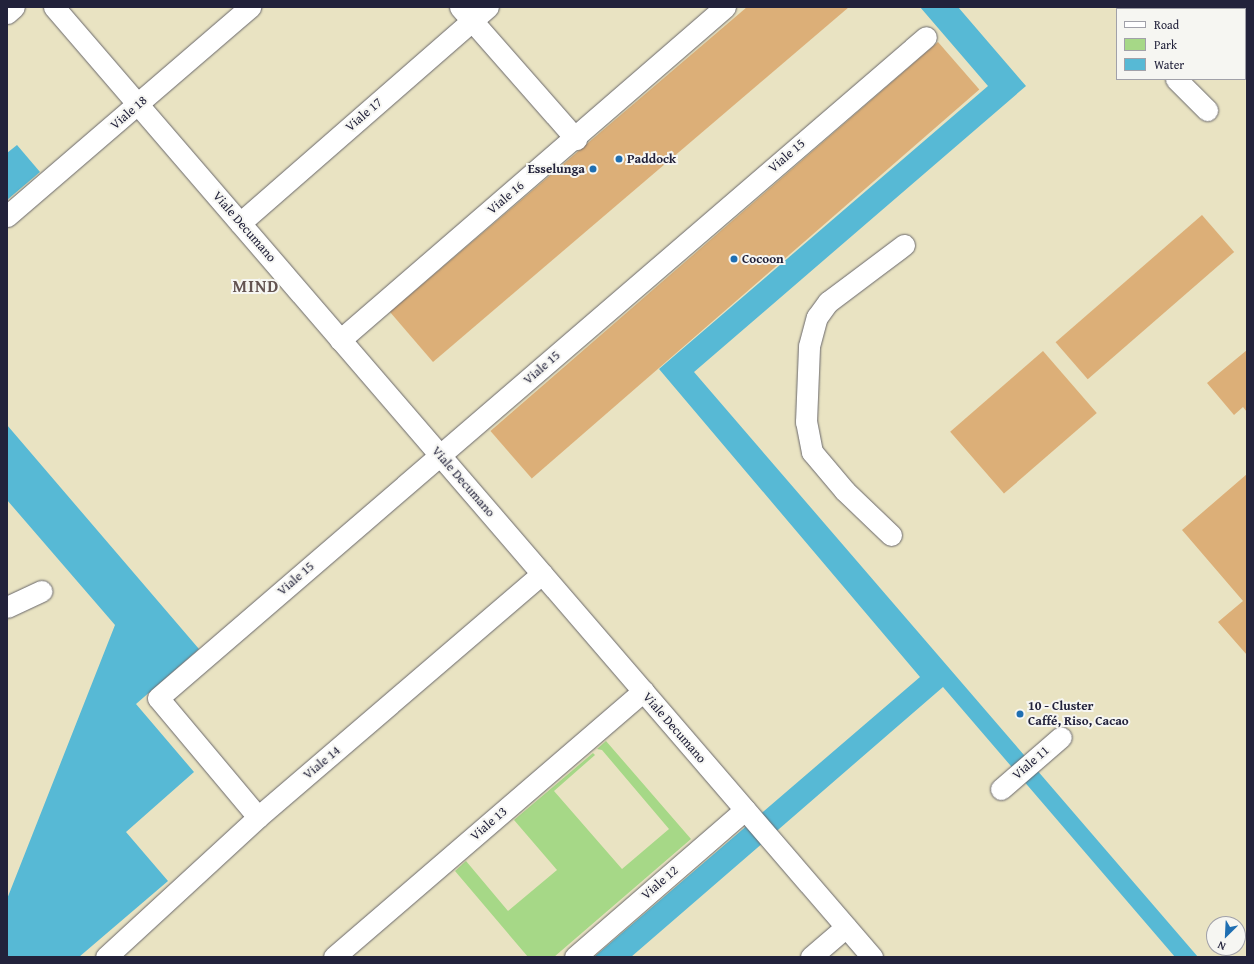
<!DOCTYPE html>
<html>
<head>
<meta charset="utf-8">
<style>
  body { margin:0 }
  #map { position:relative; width:1254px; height:964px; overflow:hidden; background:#e9e3c2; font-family:"Gentium Book Plus",serif }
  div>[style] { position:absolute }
  .green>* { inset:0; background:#a6d887 }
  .water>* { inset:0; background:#57b9d5 }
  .building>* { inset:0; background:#dcaf78; transform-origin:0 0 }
  .roads { filter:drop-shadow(0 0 1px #68666a) drop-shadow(0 0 1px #68666a) }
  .minor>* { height:21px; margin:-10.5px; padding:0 10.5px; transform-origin:10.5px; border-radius:10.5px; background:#fff }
  .rail>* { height:4.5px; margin-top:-2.25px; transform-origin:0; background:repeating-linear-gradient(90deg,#f6f6f2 0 9px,#22223b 0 18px); box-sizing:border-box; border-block:1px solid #22223b }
  .dots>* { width:11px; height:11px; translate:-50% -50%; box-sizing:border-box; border:2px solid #f6f6f2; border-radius:50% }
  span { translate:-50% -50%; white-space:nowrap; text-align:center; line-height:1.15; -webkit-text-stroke:4px #f6f6f2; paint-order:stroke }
  .street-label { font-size:13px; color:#22223b }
  .poi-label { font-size:13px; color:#22223b; font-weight:700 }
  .left { translate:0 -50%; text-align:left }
  .right { translate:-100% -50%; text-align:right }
  .district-label { font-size:17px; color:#635350; font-weight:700; letter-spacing:1px }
  .frame { position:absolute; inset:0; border:8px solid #22223b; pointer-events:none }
  .legend { position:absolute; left:1116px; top:8px; width:130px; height:72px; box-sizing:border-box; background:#f6f6f2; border:1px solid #a1a1a9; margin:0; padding:5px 7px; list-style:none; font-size:12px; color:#22223b }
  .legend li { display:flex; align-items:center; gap:8px; height:20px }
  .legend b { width:20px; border:1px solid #a1a1a9 }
  .north { position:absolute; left:1206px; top:916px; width:40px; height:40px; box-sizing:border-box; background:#f6f6f2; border:1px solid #a1a1a9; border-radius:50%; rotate:204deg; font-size:11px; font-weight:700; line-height:16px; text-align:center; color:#22223b }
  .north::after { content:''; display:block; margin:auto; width:14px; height:18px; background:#1f6fb2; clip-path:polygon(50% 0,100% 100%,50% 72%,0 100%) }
</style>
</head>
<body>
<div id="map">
  <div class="green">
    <i style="clip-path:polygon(606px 741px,691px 839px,554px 957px,528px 957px,455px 871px,466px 861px,508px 911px,557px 870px,514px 820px,593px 753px,595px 755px,554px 791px,622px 869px,669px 829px,602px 750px,597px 749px)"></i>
  </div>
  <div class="water">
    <i style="clip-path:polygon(920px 7px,958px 7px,1026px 86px,694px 372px,1198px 957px,1175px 957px,943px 687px,631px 957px,594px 957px,920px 677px,659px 369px,988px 86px)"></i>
    <i style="clip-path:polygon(17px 145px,40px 172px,7px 200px,7px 153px)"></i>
    <i style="clip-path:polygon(7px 425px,199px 649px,136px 704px,194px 772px,126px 832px,168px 881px,79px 957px,7px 957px,7px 899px,115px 625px,7px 500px)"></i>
  </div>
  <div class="building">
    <i style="clip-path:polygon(747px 7px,849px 7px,433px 362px,390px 312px)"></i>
    <i style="left:938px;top:42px;width:63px;height:593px;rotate:49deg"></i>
    <i style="left:1202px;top:215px;width:49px;height:194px;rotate:49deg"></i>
    <i style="clip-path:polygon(1247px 350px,1247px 412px,1243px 407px,1234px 415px,1207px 383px)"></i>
    <i style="left:1043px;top:351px;width:82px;height:123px;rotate:49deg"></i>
    <i style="clip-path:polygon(1247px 474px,1247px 655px,1218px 622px,1243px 601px,1182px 530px)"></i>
  </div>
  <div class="roads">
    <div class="minor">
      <i style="left:54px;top:7px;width:1254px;rotate:49.27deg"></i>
      <i style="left:460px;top:7px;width:176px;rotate:48.7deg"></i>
      <i style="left:7px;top:13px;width:9px;rotate:-41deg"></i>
      <i style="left:1176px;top:79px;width:44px;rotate:45deg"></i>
      <i style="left:7px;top:216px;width:321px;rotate:-40.7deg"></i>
      <i style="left:240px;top:223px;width:329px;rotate:-41.1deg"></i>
      <i style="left:340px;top:340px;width:509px;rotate:-40.86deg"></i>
      <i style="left:891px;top:535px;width:64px;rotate:-136.3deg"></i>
      <i style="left:845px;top:491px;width:51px;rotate:-130.2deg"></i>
      <i style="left:812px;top:452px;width:31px;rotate:-101deg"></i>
      <i style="left:806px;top:422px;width:76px;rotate:-87.7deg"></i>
      <i style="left:809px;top:346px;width:30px;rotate:-75deg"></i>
      <i style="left:817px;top:317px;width:19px;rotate:-54deg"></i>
      <i style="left:828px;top:302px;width:95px;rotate:-36.9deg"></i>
      <i style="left:7px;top:607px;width:38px;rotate:-25deg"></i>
      <i style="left:1001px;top:789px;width:79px;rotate:-40.9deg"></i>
      <i style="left:258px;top:817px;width:155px;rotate:-130deg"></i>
      <i style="left:158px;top:698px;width:1013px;rotate:-40.72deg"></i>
      <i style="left:106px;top:957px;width:207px;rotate:-42.6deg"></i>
      <i style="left:258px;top:817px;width:374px;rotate:-40.6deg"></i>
      <i style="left:334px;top:957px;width:408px;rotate:-40.7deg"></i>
      <i style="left:575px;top:957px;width:225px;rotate:-40.9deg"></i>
      <i style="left:811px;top:957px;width:46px;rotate:-40.6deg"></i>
    </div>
  </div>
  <div class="rail">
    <i style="left:1224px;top:7px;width:3px;rotate:45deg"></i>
    <i style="left:1243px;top:7px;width:6px;rotate:45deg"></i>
    <i style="left:1245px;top:32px;width:3px;rotate:45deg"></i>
  </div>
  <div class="dots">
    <i style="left:619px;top:159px;background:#1f6fb2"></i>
    <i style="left:593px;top:169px;background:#1f6fb2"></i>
    <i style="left:734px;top:259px;background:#1f6fb2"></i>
    <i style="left:1020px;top:714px;background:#1f6fb2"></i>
  </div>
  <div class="street-label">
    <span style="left:129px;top:113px;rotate:-41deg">Viale 18</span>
    <span style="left:364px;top:115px;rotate:-41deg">Viale 17</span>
    <span style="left:787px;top:156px;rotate:-41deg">Viale 15</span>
    <span style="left:506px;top:198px;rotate:-40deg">Viale 16</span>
    <span style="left:244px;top:227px;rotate:49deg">Viale Decumano</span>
    <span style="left:542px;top:368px;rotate:-41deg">Viale 15</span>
    <span style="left:463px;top:482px;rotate:49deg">Viale Decumano</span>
    <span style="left:296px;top:579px;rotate:-41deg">Viale 15</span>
    <span style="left:674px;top:728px;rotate:49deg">Viale Decumano</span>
    <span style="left:322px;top:763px;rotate:-40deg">Viale 14</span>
    <span style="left:1031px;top:763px;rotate:-41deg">Viale 11</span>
    <span style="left:489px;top:824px;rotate:-41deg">Viale 13</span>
    <span style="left:660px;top:883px;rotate:-41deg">Viale 12</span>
  </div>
  <div class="poi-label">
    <span class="left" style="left:627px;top:159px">Paddock</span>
    <span class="right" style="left:585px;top:169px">Esselunga</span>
    <span class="left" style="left:742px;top:259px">Cocoon</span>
    <span class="left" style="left:1028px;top:714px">10 - Cluster<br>Caffé, Riso, Cacao</span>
  </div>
  <div class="district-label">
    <span style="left:256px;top:286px">MIND</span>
  </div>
  <div class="frame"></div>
  <ul class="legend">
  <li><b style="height:5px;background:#fff"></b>Road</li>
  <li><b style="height:11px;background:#a6d887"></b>Park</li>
  <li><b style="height:11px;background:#57b9d5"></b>Water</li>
  </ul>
  <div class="north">N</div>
</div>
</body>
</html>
